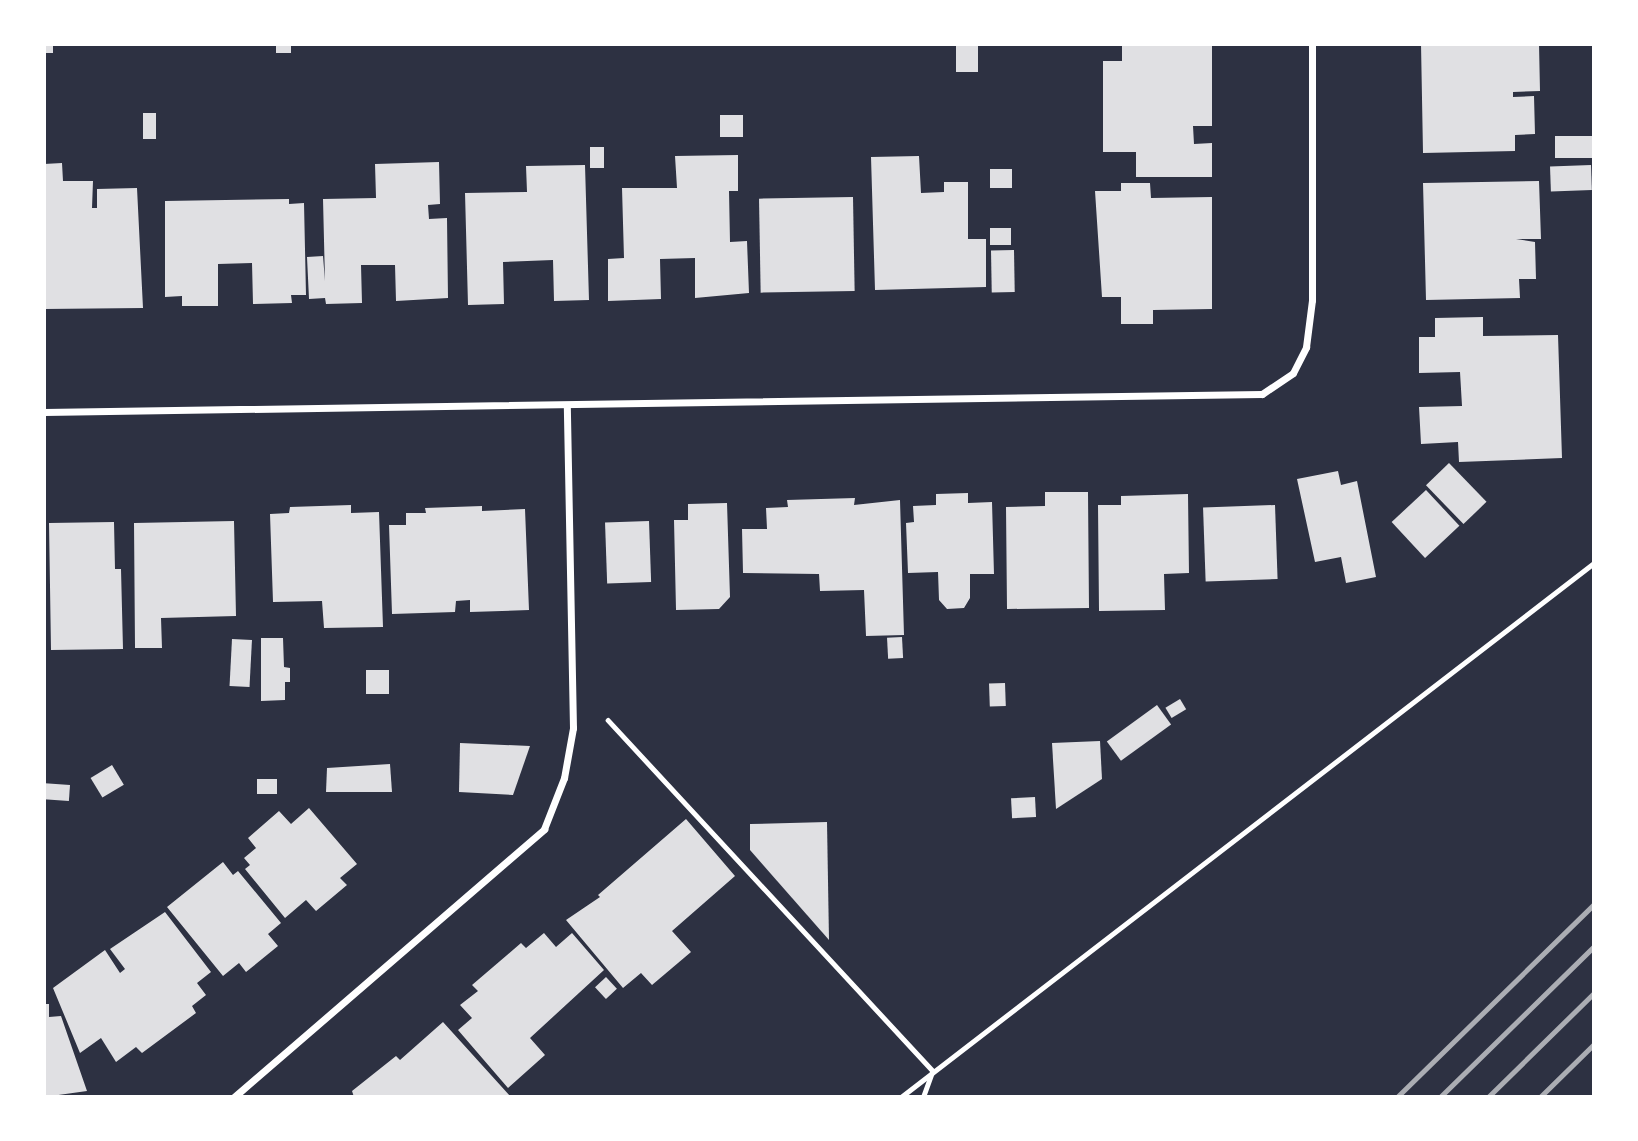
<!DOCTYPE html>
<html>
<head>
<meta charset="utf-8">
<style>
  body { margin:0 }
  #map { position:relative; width:1638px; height:1141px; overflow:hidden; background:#2d3142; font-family:"PT Serif",serif }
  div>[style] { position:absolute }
  .building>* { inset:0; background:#e0e0e3; transform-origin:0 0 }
  .path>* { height:4.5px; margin:-2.25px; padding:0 2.25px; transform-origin:2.25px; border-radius:2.25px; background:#fff }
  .minor>* { height:7px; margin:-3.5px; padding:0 3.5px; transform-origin:3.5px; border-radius:3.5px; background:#fff }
  .rail>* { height:5px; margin:-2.5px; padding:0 2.5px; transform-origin:2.5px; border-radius:2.5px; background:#abadb3 }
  span { translate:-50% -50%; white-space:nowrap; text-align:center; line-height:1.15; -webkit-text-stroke:7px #fff; paint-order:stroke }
  .frame { position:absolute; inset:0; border:46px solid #fff; pointer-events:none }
</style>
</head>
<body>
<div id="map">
  <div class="building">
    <i style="left:44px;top:44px;width:9px;height:9px"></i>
    <i style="left:276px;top:44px;width:15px;height:9px"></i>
    <i style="left:956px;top:44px;width:22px;height:28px"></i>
    <i style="clip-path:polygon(1122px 44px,1212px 44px,1212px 126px,1193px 126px,1194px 144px,1212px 143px,1212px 177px,1136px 177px,1136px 152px,1103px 152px,1103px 61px,1122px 61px)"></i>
    <i style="clip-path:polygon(1421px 44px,1539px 44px,1540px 91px,1513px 92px,1513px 97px,1534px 96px,1535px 134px,1515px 135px,1515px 151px,1423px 153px)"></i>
    <i style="left:143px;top:113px;width:13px;height:26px"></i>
    <i style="left:720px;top:115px;width:23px;height:22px"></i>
    <i style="left:1594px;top:136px;width:22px;height:39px;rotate:90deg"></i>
    <i style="left:590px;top:147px;width:14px;height:21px"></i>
    <i style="clip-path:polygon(738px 155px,738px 191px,729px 191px,730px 242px,747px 241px,749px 293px,695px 298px,695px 258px,660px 259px,661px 299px,608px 301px,608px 259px,624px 258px,622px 188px,677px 188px,675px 156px)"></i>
    <i style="clip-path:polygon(919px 156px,921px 193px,944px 192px,944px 182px,968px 182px,968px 239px,986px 239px,986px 287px,875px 290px,871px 157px)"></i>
    <i style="clip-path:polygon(439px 162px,440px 204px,428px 205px,429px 219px,447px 218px,448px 298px,396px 301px,395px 265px,361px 265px,362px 303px,326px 304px,325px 298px,309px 299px,307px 257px,323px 256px,325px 281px,323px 199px,376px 198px,375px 164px)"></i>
    <i style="clip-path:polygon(62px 163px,63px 181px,93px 181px,92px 208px,97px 208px,97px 189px,137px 188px,143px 308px,44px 309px,44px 164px)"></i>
    <i style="clip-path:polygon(585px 165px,589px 300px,554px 301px,553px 260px,503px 262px,504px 304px,468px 305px,465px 193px,527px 192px,526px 166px)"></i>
    <i style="left:1591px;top:165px;width:25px;height:41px;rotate:88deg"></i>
    <i style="left:990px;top:169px;width:22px;height:19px"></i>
    <i style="clip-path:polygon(1539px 181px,1541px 239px,1516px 239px,1535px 242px,1536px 279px,1519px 279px,1520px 298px,1426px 300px,1423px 183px)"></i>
    <i style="clip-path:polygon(1121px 183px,1150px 183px,1151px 198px,1212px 197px,1212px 309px,1153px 310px,1153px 324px,1121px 324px,1121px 297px,1102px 297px,1095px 191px,1121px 191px)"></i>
    <i style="left:853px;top:197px;width:94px;height:94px;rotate:89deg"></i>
    <i style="clip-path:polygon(289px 199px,289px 204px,304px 203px,306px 295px,291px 295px,292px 303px,253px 304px,252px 263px,218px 264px,218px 306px,182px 306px,182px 296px,165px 297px,165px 201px)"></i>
    <i style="left:1011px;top:228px;width:17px;height:21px;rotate:90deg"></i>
    <i style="left:1014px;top:250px;width:42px;height:23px;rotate:89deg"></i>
    <i style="clip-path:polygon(1483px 317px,1483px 336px,1558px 335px,1562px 458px,1459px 462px,1458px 442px,1421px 444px,1419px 407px,1462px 406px,1460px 372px,1419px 373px,1419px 337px,1435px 337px,1435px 318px)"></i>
    <i style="left:1449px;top:463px;width:54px;height:32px;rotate:46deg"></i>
    <i style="clip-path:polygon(1338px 471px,1341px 485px,1357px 481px,1376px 577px,1346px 583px,1341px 557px,1315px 562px,1297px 479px)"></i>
    <i style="left:1426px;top:490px;width:49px;height:47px;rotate:47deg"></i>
    <i style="clip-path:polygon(1045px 492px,1088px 492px,1089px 608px,1007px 609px,1006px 507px,1045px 506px)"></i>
    <i style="clip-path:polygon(968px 493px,968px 503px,992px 502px,994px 574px,970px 574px,970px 598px,964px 608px,947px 609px,939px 600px,938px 572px,908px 573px,906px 523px,914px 522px,913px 506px,936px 505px,936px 494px)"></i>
    <i style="clip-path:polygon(1188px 494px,1189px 573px,1164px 574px,1165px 610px,1099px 611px,1098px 505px,1121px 505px,1121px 496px)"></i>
    <i style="clip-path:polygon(855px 498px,854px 505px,900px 500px,904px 635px,866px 636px,864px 590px,820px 591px,819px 574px,743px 573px,742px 529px,767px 529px,766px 508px,788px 507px,787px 500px)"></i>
    <i style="clip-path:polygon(727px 503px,730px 597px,719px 609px,676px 610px,674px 520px,688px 520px,688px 504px)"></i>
    <i style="clip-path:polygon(351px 505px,351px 513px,379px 512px,383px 627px,324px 628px,322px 601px,273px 602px,270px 514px,289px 513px,290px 507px)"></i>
    <i style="left:1275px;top:505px;width:74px;height:72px;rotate:88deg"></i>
    <i style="clip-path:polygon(482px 506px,482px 511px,525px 509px,529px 610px,470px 612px,470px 600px,456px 601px,455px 612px,392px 614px,389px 525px,406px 525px,406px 513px,426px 513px,425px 508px)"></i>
    <i style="clip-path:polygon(234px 521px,236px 616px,161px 618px,162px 648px,135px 648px,134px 523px)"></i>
    <i style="left:649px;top:521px;width:61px;height:44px;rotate:88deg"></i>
    <i style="clip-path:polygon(114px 522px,115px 569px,121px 569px,123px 649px,51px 650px,49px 523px)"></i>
    <i style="left:902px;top:637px;width:21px;height:15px;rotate:87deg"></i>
    <i style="clip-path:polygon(261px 638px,283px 638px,284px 667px,290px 668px,290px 682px,285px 682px,285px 700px,261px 701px)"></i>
    <i style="left:232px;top:639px;width:20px;height:47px;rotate:3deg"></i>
    <i style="left:366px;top:670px;width:23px;height:24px"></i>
    <i style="left:1005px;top:683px;width:23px;height:16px;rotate:88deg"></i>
    <i style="left:1180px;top:699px;width:12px;height:17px;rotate:59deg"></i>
    <i style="left:1157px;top:705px;width:24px;height:62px;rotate:54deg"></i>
    <i style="clip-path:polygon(1100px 741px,1102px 779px,1056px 809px,1052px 743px)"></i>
    <i style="clip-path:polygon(460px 743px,530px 746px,513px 795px,459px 792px)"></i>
    <i style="clip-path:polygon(390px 764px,392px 792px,326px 792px,327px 768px)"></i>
    <i style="left:112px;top:765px;width:23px;height:25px;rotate:59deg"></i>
    <i style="left:257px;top:779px;width:20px;height:15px"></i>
    <i style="left:70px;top:785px;width:16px;height:25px;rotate:94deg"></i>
    <i style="left:1035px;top:797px;width:20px;height:24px;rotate:87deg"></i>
    <i style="clip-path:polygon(309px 808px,357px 864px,340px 878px,347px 885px,316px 911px,306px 900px,285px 918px,245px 869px,250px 865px,244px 858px,256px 848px,248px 838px,279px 811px,291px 824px)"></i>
    <i style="clip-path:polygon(686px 819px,735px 876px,672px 931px,691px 952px,652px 985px,641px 973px,623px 988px,566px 920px,600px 897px,598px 895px)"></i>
    <i style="clip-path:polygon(827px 822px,829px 940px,750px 850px,750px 824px)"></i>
    <i style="clip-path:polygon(223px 862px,233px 875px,238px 871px,281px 923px,268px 934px,278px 946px,246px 972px,239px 963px,223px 976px,167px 907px)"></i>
    <i style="clip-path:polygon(165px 912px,211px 972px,197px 983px,206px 995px,192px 1006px,196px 1013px,142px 1053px,136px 1047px,116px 1062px,101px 1038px,80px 1053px,53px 988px,105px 950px,120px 973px,125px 969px,110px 949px)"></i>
    <i style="clip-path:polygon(544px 933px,556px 947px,572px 933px,604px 970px,530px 1038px,545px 1055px,508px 1088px,458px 1030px,472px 1018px,460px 1005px,478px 991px,472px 985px,521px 943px,526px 948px)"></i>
    <i style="left:606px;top:977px;width:16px;height:15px;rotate:47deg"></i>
    <i style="clip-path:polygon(44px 1004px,49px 1004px,49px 1017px,61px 1016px,87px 1091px,44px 1097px)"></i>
    <i style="clip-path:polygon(443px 1022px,511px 1097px,354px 1097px,352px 1091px,396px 1056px,400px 1060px)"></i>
  </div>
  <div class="path">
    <i style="left:608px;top:720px;width:478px;rotate:47.2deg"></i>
    <i style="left:901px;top:1097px;width:875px;rotate:-37.62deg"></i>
    <i style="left:923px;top:1097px;width:27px;rotate:-70deg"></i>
  </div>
  <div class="minor">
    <i style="left:44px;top:412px;width:1218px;rotate:-0.85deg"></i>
    <i style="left:1262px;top:394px;width:37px;rotate:-34deg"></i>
    <i style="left:1293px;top:373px;width:29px;rotate:-63deg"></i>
    <i style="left:1306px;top:347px;width:47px;rotate:-82.7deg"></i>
    <i style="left:1312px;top:300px;width:256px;rotate:-90deg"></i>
    <i style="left:234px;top:1097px;width:410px;rotate:-40.8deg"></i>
    <i style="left:544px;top:829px;width:55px;rotate:-68.6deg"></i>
    <i style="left:564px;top:778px;width:51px;rotate:-79.8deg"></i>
    <i style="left:573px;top:728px;width:323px;rotate:-91.1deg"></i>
  </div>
  <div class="rail">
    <i style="left:1397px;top:1097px;width:276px;rotate:-44.4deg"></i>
    <i style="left:1440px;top:1097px;width:216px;rotate:-44.4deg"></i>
    <i style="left:1488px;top:1097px;width:148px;rotate:-44.5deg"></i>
    <i style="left:1540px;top:1097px;width:76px;rotate:-44.5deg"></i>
  </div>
  <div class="frame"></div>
</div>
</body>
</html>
